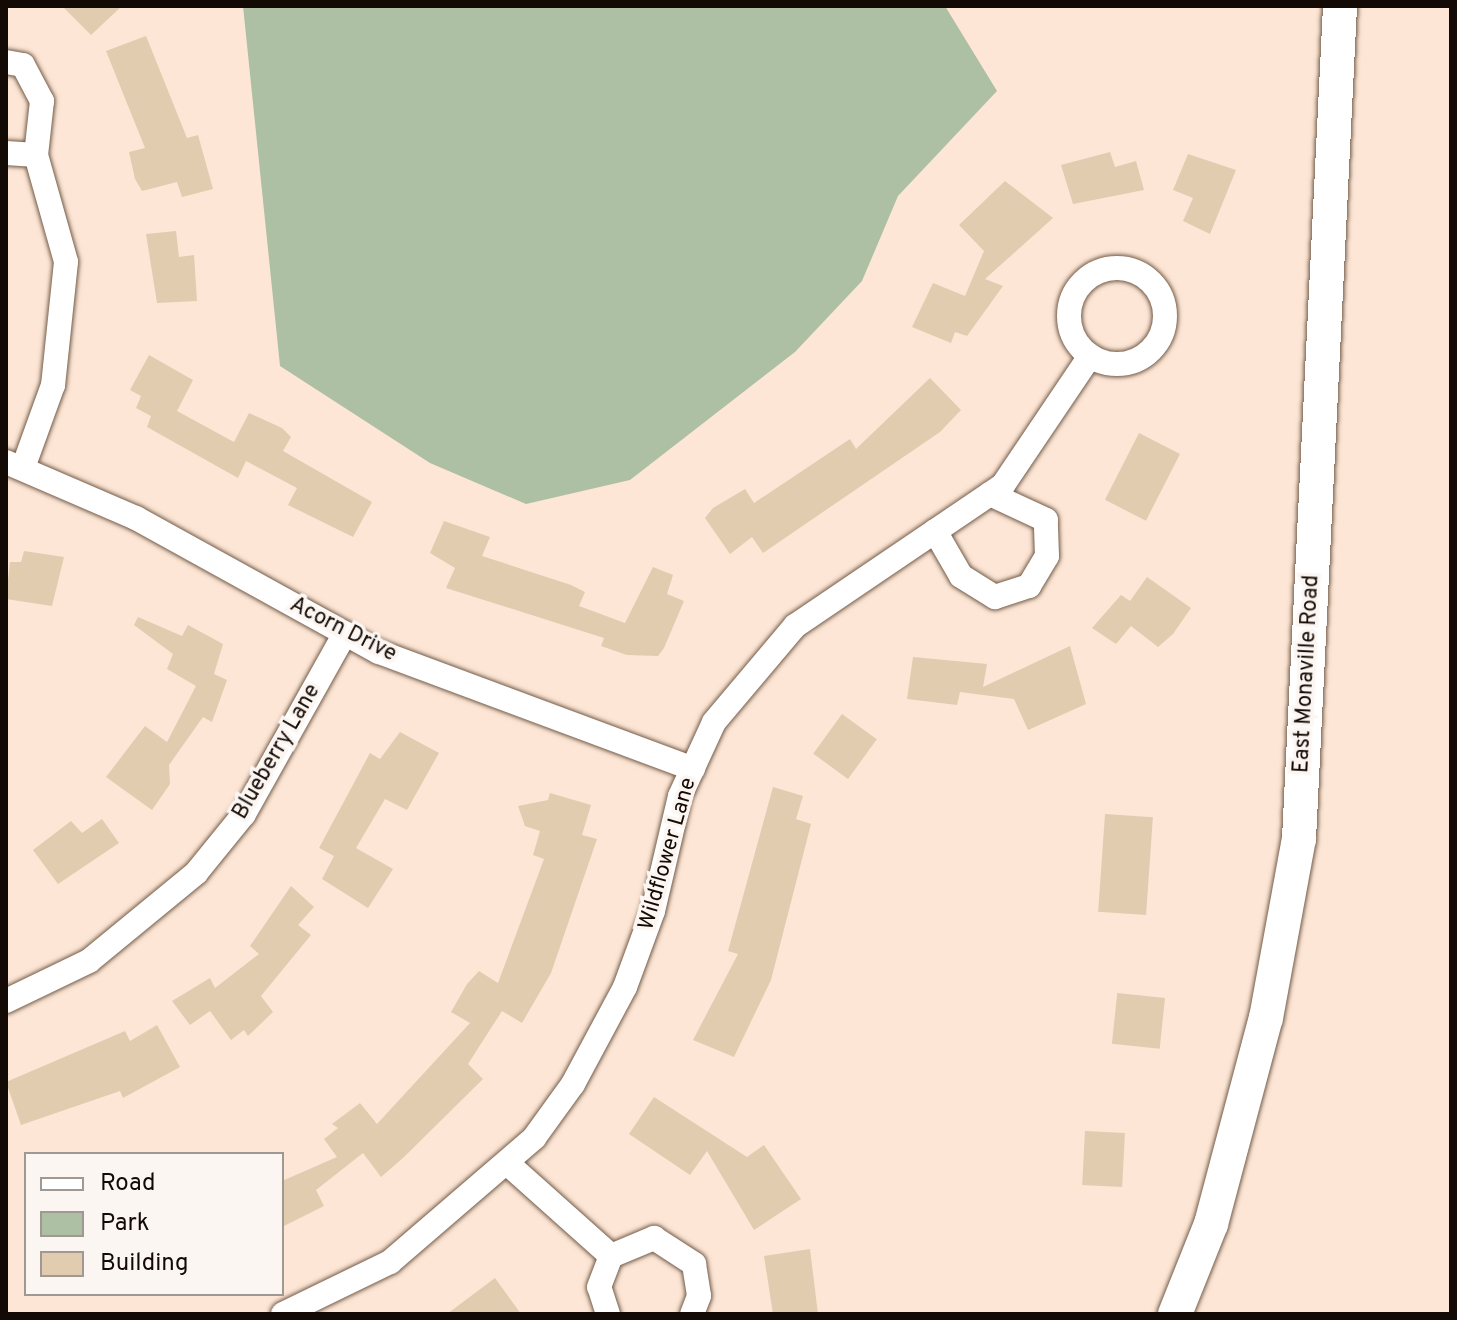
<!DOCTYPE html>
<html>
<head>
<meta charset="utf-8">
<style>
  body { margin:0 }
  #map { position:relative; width:1457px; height:1320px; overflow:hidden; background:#fde6d5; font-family:Overpass,sans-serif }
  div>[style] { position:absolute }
  .green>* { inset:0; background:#adc0a3 }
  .building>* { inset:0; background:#e1ccb0; transform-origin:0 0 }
  .roads { filter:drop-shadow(0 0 2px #735b49) drop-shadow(0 0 2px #735b49) }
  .street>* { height:24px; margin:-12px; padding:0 12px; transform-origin:12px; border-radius:12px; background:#fff }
  .street>.ring { margin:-12px; padding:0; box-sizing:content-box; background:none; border:24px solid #fff; border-radius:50% }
  .secondary>* { height:34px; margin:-17px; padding:0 17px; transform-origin:17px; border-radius:17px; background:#fff }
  span { translate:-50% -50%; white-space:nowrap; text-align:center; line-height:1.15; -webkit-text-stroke:7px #fcf6f2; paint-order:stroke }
  .street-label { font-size:22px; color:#140a05 }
  .frame { position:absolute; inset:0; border:8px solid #140a05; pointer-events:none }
  .legend { position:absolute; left:24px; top:1152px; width:260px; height:144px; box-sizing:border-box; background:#fcf6f2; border:2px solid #9f9893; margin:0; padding:10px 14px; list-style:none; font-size:24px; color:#140a05 }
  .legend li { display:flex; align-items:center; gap:16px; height:40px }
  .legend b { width:40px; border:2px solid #9f9893 }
</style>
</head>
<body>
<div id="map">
  <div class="green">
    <i style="clip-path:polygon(243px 6px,945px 6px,997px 91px,898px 196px,862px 281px,795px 352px,630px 480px,526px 504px,430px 463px,280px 366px)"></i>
  </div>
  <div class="building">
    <i style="clip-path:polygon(62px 6px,122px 6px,91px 35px)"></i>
    <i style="clip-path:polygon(146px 36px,187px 138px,198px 135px,213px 189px,182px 197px,177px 182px,142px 191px,135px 179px,129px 152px,145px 148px,106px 51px)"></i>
    <i style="clip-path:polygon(1110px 152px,1115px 167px,1136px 161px,1144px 190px,1073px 204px,1061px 165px)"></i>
    <i style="clip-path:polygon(1188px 154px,1236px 170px,1210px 234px,1183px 221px,1193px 198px,1173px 190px)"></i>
    <i style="clip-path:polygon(1005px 181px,1053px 218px,985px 279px,1003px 286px,967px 336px,955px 332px,951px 343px,912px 327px,933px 283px,965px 296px,984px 251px,959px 225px)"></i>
    <i style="clip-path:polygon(176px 231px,179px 257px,194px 255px,197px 301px,157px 303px,146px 234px)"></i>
    <i style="clip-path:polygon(149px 355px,193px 380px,177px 411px,234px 442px,249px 413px,282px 428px,291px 437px,283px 451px,372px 502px,353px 537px,288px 505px,297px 488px,246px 461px,238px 478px,147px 427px,151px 416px,136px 408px,141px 396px,130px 390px)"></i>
    <i style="clip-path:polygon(930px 378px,961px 410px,940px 432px,763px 553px,752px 537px,730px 554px,705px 518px,713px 508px,745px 489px,754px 503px,850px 439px,856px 449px)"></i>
    <i style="left:1139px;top:433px;width:46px;height:75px;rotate:27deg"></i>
    <i style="clip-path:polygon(444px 521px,490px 537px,482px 556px,571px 585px,585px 592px,579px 606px,625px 623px,653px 567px,673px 575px,667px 594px,684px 601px,664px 648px,658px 656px,627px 655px,601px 646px,604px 638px,446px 588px,455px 568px,430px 553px)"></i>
    <i style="clip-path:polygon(24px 551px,64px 557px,52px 606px,6px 599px,10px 562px,21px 562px)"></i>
    <i style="clip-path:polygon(1147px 577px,1191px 608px,1173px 634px,1158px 647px,1131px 626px,1116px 644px,1092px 628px,1121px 595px,1130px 601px)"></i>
    <i style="clip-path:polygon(138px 617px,182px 636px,188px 625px,223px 644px,214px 674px,227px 680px,212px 722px,203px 717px,169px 765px,170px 784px,152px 810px,106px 777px,145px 726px,167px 742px,196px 686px,167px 669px,173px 654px,134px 625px)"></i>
    <i style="clip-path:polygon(1070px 646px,1086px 704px,1028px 730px,1014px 699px,960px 692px,957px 705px,907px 699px,913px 657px,987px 664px,983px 687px)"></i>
    <i style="left:842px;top:714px;width:43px;height:49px;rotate:36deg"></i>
    <i style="clip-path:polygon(400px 732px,439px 753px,407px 810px,385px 799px,356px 848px,393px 869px,368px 908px,322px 879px,334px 856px,319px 848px,370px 753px,380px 759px)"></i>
    <i style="clip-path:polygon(773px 787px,803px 796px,796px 819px,811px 824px,771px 980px,734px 1057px,693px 1040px,738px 954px,728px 951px)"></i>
    <i style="clip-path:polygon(550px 793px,591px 805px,582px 835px,597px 839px,551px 973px,522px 1023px,502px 1011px,468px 1064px,483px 1079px,404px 1157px,381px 1177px,363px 1153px,316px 1190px,324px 1206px,282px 1227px,282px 1181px,337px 1157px,324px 1139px,338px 1128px,332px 1124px,360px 1103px,377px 1124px,470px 1023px,451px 1012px,467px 984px,479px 971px,498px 983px,544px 859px,533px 855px,540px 831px,525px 826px,518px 806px,548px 800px)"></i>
    <i style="left:1105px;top:814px;width:48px;height:98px;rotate:4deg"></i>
    <i style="clip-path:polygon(102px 819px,119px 843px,58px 884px,33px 850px,71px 821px,82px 833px)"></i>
    <i style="clip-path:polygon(291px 886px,314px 907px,298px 925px,311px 935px,261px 996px,273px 1012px,248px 1036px,244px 1030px,231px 1040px,210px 1011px,190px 1025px,172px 1001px,210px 978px,215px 988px,259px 954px,250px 946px)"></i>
    <i style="left:1165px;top:998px;width:51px;height:48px;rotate:96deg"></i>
    <i style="clip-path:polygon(157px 1025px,180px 1067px,123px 1098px,120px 1091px,21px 1125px,6px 1082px,125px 1031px,130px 1041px)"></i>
    <i style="clip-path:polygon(654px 1097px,747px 1157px,764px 1145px,801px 1199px,754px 1230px,707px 1151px,690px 1175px,629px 1134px)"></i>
    <i style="left:1085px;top:1131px;width:40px;height:54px;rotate:3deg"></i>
    <i style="clip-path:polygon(810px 1249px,818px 1314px,773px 1314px,764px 1256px)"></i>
    <i style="clip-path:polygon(495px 1278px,521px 1314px,447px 1314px)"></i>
  </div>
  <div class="roads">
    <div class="street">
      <i style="left:6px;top:62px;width:17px;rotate:10deg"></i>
      <i style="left:23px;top:65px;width:41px;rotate:62.2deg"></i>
      <i style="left:42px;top:101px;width:54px;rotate:96.3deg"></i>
      <i style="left:36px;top:155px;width:111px;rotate:74.3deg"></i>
      <i style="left:66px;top:262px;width:124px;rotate:96deg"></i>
      <i style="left:53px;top:385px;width:88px;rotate:109.9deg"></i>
      <i style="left:6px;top:153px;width:30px;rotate:4deg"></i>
      <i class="ring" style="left:1069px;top:268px;width:72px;height:72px"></i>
      <i style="left:6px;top:462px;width:142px;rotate:23.3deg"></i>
      <i style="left:136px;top:518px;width:277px;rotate:28.9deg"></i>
      <i style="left:379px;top:652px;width:335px;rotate:20.4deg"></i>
      <i style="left:935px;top:531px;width:52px;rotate:60deg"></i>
      <i style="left:961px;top:576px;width:40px;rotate:32deg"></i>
      <i style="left:995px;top:597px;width:36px;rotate:-18deg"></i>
      <i style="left:1029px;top:586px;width:35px;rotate:-59deg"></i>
      <i style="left:1047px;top:556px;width:36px;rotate:-92deg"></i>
      <i style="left:1046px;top:520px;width:62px;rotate:-155.1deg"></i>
      <i style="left:6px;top:1001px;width:92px;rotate:-25.7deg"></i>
      <i style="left:89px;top:961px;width:139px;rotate:-39.4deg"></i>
      <i style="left:196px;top:873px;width:76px;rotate:-50.9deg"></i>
      <i style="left:244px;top:814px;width:207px;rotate:-60.8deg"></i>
      <i style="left:507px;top:1163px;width:140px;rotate:41.8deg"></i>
      <i style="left:283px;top:1314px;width:119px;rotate:-25.9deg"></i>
      <i style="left:390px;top:1262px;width:190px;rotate:-40.7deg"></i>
      <i style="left:534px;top:1138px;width:67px;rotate:-54.2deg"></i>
      <i style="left:573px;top:1084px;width:110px;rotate:-61.8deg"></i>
      <i style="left:625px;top:987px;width:81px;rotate:-69.8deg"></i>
      <i style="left:653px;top:911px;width:118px;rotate:-76.8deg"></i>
      <i style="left:680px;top:796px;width:81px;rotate:-65.3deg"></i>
      <i style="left:714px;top:722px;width:126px;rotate:-49.8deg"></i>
      <i style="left:795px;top:626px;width:251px;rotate:-34.1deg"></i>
      <i style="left:1003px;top:485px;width:156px;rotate:-56deg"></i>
      <i style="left:608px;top:1314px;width:28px;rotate:-108deg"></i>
      <i style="left:599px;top:1287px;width:33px;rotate:-69deg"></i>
      <i style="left:611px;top:1256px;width:47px;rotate:-22.7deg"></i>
      <i style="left:654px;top:1238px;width:48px;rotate:33deg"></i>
      <i style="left:694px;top:1264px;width:32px;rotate:81deg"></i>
      <i style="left:699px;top:1296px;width:19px;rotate:111deg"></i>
    </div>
    <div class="secondary">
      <i style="left:1175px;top:1314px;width:97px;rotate:-68.2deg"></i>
      <i style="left:1211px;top:1224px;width:213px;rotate:-75.1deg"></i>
      <i style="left:1266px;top:1018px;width:182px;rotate:-79.6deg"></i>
      <i style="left:1299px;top:839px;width:834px;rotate:-87.18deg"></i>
    </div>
  </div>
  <div class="street-label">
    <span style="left:343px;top:630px;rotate:27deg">Acorn Drive</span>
    <span style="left:1307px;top:674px;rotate:-87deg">East Monaville Road</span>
    <span style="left:277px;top:752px;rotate:-60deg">Blueberry Lane</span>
    <span style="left:668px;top:854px;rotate:-74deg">Wildflower Lane</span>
  </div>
  <div class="frame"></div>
  <ul class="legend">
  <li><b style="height:10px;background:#fff"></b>Road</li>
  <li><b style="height:22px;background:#adc0a3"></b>Park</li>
  <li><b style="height:22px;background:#e1ccb0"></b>Building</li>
  </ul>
</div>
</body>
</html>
